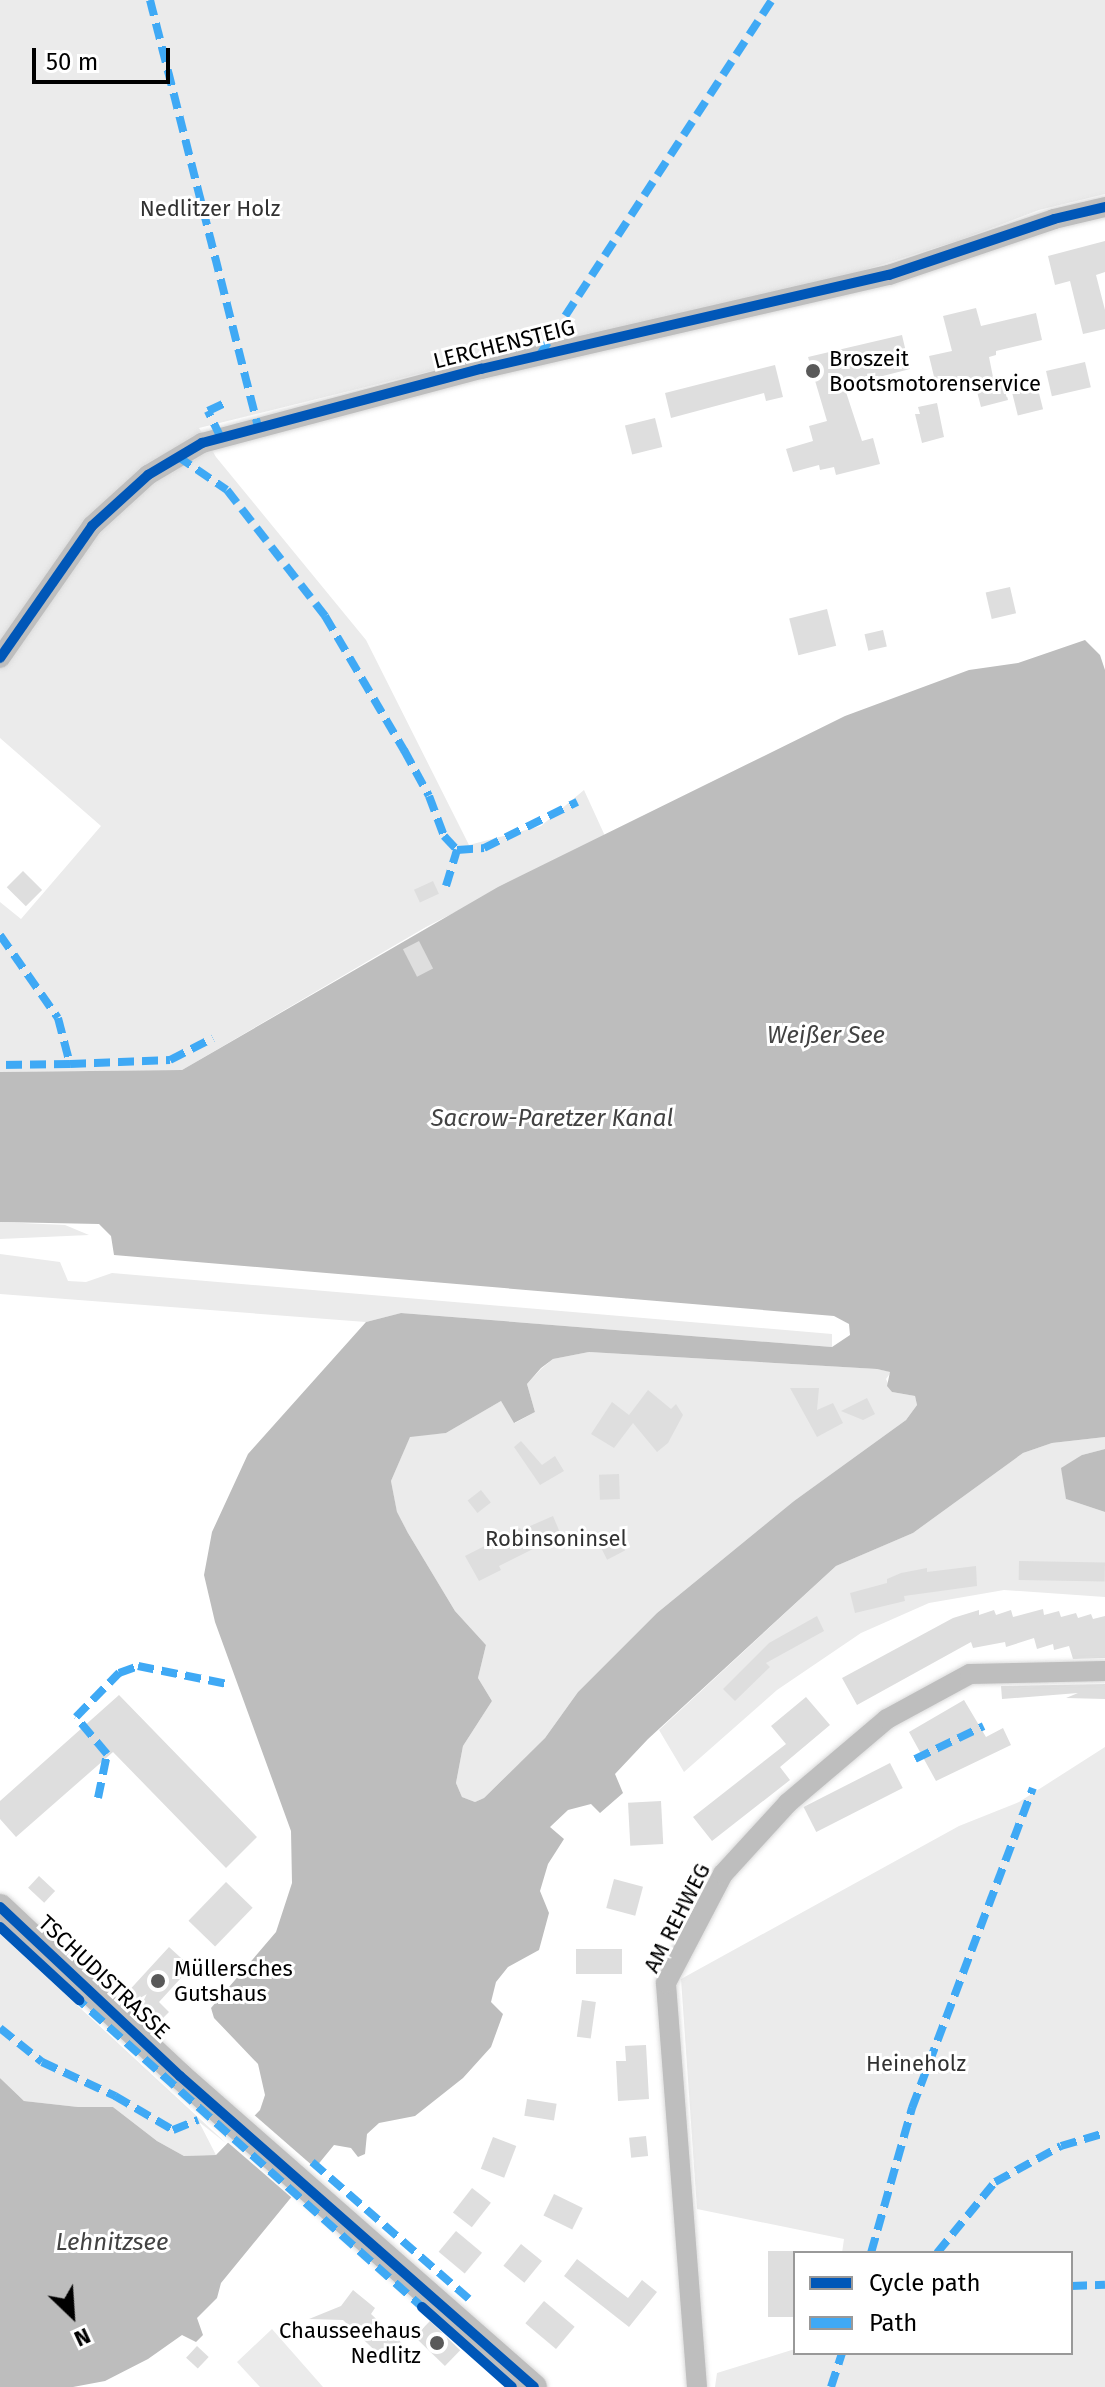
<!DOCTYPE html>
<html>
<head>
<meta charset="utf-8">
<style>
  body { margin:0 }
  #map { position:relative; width:1105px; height:2387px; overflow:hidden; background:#fff; font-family:"Fira Sans",sans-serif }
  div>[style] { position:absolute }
  .green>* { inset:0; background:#ebebeb }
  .water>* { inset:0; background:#bdbdbd }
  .pier>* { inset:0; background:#fff; transform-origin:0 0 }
  .building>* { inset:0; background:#dedede; transform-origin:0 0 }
  .roads { filter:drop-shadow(0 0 2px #dbdbdb) drop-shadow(0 0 2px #dbdbdb) }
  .minor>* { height:20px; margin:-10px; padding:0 10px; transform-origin:10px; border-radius:10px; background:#bebebe }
  .major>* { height:26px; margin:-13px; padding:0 13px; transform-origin:13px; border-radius:13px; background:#bebebe }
  .quiet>* { height:8px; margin-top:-4px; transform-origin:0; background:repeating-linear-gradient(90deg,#3fa9f5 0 16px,transparent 0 24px) }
  .cycleway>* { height:10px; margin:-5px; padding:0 5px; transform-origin:5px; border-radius:5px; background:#0057b8 }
  .dots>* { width:22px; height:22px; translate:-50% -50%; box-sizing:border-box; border:4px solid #fff; border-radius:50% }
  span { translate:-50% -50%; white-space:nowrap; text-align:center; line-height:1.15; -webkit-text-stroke:6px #fff; paint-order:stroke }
  .park-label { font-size:22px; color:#313131 }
  .street-label { font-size:22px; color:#000 }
  .poi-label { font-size:22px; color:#000 }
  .left { translate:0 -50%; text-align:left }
  .right { translate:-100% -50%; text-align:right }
  .water-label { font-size:24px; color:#424242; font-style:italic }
  .legend { position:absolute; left:793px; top:2251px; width:280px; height:104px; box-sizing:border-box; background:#fff; border:2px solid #999; margin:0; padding:10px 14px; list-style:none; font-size:24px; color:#000 }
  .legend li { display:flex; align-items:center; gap:16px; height:40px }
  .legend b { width:40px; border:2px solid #999 }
  .north { position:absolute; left:32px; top:2275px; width:80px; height:80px; -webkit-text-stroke:6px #fff; paint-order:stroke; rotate:155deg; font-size:22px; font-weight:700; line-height:32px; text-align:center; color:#000 }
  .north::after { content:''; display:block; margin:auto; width:28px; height:36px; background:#000; clip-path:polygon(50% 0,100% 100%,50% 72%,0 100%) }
  .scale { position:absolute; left:32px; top:48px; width:138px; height:36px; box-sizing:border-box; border:4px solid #000; border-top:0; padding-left:10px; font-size:24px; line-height:28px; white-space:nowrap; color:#000; -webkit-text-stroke:6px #fff; paint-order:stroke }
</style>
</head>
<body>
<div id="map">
  <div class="green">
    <i style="clip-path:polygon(0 0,1105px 0,1105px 194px,1039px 210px,960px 240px,747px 307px,479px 359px,199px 428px,216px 457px,366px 640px,469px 845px,541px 826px,584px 790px,605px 836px,426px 927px,182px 1070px,0 1072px,0 902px,21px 919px,101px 826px,0 738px)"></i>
    <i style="clip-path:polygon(0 1222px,65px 1225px,89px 1235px,0 1239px)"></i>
    <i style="clip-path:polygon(0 1254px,60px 1262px,68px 1281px,86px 1282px,112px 1273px,832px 1334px,832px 1347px,401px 1313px,366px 1322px,0 1294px)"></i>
    <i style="clip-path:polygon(589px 1352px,877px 1369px,891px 1372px,886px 1379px,892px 1392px,915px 1396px,917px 1405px,906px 1420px,794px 1501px,657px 1613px,578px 1692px,545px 1738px,484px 1798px,475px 1802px,462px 1797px,456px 1783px,463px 1746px,492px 1701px,478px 1678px,486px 1645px,455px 1611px,408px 1533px,397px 1513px,391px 1481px,410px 1436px,446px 1433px,501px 1401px,515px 1423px,535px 1412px,527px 1384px,541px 1369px,553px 1359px)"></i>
    <i style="clip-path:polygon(1105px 1437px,1105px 1449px,1082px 1455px,1066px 1499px,1105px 1512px,1105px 1597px,1004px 1590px,929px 1603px,861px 1633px,777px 1690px,684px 1772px,659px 1730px,836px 1566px,913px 1533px,1023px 1453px,1052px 1443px)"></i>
    <i style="clip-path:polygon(1105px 1747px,1105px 2387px,715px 2387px,717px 2373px,795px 2349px,795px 2353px,1071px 2353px,1071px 2253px,842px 2253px,844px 2239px,697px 2209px,681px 1979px,959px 1826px,1019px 1802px)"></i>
    <i style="clip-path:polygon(0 1934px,227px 2144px,199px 2122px,216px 2155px,184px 2156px,157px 2141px,113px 2107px,78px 2107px,24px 2101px,0 2078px)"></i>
    <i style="clip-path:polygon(272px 2329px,323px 2387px,260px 2387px,237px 2362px)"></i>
  </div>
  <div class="water">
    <i style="clip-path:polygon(evenodd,1085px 640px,1100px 655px,1105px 670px,1105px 1437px,1052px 1443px,1023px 1453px,913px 1533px,836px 1566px,648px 1739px,615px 1774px,623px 1793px,600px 1813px,591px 1804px,568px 1810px,550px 1827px,564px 1839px,548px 1864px,540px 1891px,549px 1913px,539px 1950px,508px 1967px,496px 1982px,491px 2002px,503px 2014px,491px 2047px,463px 2078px,415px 2116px,379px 2123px,367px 2134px,365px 2154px,358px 2157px,351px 2148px,334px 2145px,221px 2283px,217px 2298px,197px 2318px,203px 2335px,196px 2342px,182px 2335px,148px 2359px,105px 2381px,73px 2387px,0 2387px,0 2078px,24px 2101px,78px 2107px,113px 2107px,157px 2141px,184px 2156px,216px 2155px,260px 2110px,265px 2095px,258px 2064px,214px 2018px,211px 2008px,276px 1932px,292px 1883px,291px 1831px,215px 1622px,204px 1575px,212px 1532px,248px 1454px,366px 1322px,401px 1313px,832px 1347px,850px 1335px,849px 1324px,834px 1316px,114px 1255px,111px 1236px,99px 1224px,0 1222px,0 1072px,182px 1070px,498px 887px,845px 716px,969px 670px,1018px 663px,1085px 640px,589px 1352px,877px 1369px,890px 1372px,887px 1386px,892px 1392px,915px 1396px,917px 1405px,906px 1420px,794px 1501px,657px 1613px,578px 1692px,545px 1738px,484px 1798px,475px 1802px,462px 1797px,456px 1783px,463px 1746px,492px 1701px,478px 1678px,486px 1645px,455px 1611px,408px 1533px,397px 1512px,391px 1481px,410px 1437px,446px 1433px,501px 1401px,514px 1423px,535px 1412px,527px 1384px,541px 1368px,553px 1359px,589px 1352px)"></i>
    <i style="clip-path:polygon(1105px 1449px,1105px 1512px,1066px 1499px,1061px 1468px,1082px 1455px)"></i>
  </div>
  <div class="pier">
    <i style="left:252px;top:2113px;width:89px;height:38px;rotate:41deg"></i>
  </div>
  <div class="building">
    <i style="clip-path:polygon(1105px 241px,1105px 272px,1096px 275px,1105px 310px,1105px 329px,1083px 334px,1070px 281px,1055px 285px,1048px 256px)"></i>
    <i style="clip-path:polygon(976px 308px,981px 326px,1036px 313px,1042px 340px,996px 351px,996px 355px,989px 357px,994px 382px,1003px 380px,1008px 400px,981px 407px,975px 384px,938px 393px,929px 356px,952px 351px,943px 316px)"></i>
    <i style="clip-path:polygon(902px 335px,910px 369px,844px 386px,862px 441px,873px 438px,880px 464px,836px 475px,834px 467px,820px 470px,819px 465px,793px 472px,786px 449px,813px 441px,809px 426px,827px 421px,808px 357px)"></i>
    <i style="left:1085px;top:362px;width:26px;height:40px;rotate:77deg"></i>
    <i style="clip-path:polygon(775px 365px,783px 397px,766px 401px,764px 393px,671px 418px,665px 393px)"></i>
    <i style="left:1037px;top:385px;width:25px;height:26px;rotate:76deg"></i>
    <i style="clip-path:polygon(937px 403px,944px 437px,922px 443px,915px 414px,920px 414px,918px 407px)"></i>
    <i style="left:655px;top:418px;width:30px;height:31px;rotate:76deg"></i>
    <i style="left:1010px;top:587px;width:27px;height:25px;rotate:77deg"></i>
    <i style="left:827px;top:609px;width:38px;height:39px;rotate:76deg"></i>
    <i style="left:883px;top:630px;width:17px;height:19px;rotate:77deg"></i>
    <i style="left:23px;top:871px;width:27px;height:23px;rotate:45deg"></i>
    <i style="left:433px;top:881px;width:14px;height:21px;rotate:65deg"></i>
    <i style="left:419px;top:941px;width:31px;height:18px;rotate:63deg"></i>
    <i style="clip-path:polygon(790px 1388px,819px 1388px,817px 1410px,833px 1403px,843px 1423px,817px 1437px)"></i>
    <i style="clip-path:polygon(648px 1390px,671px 1409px,676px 1404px,683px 1415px,668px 1443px,657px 1452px,633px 1423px,614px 1448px,591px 1434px,612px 1402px,629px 1415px)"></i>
    <i style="clip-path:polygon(867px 1398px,875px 1414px,863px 1420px,841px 1411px)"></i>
    <i style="clip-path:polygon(521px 1441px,542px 1465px,555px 1456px,564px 1471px,540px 1485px,514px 1447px)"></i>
    <i style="left:619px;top:1474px;width:25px;height:20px;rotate:88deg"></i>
    <i style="left:481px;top:1490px;width:16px;height:17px;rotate:52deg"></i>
    <i style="clip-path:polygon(553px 1516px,561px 1535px,499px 1566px,501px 1570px,479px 1581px,465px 1556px,520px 1528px,521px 1530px)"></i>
    <i style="left:615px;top:1531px;width:22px;height:20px;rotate:63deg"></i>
    <i style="left:1019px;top:1561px;width:86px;height:19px;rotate:1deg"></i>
    <i style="clip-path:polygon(976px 1566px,977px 1586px,904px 1596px,905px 1601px,855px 1613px,850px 1593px,887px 1583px,887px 1579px,901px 1573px,927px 1568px,927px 1572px)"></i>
    <i style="clip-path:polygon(1043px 1609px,1044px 1615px,1059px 1611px,1061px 1617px,1076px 1613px,1078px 1618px,1091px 1614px,1093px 1619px,1105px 1616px,1105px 1658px,1073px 1659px,1069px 1646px,1054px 1650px,1053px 1644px,1037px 1649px,1034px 1638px,1006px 1647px,1005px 1642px,973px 1648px,971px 1642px,857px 1705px,842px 1678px,953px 1618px,979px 1610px,979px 1615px,994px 1610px,996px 1615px,1011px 1610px,1013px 1617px)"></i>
    <i style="clip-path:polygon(817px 1616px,824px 1631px,766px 1663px,770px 1667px,735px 1701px,723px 1689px,769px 1643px)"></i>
    <i style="clip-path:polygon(1105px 1684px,1105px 1699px,1066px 1698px,1078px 1693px,1002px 1699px,1001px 1686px)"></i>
    <i style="clip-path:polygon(119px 1695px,257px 1837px,226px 1868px,113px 1752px,16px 1837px,0 1819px,0 1801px)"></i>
    <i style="clip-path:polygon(806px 1697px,830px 1725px,780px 1767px,790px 1780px,712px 1841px,693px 1817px,786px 1744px,771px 1726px)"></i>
    <i style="clip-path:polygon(964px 1700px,986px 1737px,1003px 1728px,1011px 1745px,936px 1781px,909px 1732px)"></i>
    <i style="left:890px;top:1763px;width:28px;height:97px;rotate:63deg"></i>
    <i style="left:661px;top:1801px;width:43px;height:33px;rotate:87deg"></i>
    <i style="left:39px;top:1876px;width:22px;height:16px;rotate:43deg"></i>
    <i style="left:614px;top:1879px;width:30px;height:30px;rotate:15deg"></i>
    <i style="left:226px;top:1882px;width:37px;height:54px;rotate:44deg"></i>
    <i style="clip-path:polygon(169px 1947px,191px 1967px,159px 2002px,169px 2012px,156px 2025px,124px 1996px)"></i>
    <i style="left:576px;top:1949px;width:46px;height:25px"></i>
    <i style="left:582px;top:2000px;width:14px;height:37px;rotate:8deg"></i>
    <i style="clip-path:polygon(646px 2045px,649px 2099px,618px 2101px,616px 2061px,626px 2061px,625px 2046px)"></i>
    <i style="left:527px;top:2099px;width:30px;height:17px;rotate:9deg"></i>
    <i style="left:646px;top:2136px;width:20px;height:17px;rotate:84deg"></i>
    <i style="left:493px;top:2137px;width:25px;height:34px;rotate:21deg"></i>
    <i style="left:472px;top:2188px;width:24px;height:31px;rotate:38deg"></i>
    <i style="left:554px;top:2194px;width:32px;height:24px;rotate:26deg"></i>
    <i style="left:456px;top:2231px;width:34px;height:27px;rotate:40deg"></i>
    <i style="left:521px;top:2244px;width:27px;height:28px;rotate:39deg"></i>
    <i style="left:795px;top:2251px;width:66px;height:27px;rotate:90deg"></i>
    <i style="clip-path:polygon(577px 2259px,628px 2298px,642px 2280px,657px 2292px,629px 2327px,564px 2276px)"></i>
    <i style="clip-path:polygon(353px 2290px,375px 2308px,371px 2314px,407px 2348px,391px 2366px,343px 2320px,309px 2319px,341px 2306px)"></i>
    <i style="left:544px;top:2301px;width:40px;height:29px;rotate:40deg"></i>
    <i style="left:430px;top:2321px;width:42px;height:22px;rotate:44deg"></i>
    <i style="left:197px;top:2346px;width:16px;height:16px;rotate:43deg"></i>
  </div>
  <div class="roads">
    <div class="minor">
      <i style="left:0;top:658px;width:161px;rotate:-55.1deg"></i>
      <i style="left:92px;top:526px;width:76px;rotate:-42.3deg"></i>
      <i style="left:148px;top:475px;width:63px;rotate:-30.7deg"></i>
      <i style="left:202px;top:443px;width:289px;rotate:-14.9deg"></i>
      <i style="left:481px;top:369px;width:419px;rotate:-13deg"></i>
      <i style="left:889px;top:275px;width:174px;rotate:-18.7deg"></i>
      <i style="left:1054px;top:219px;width:52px;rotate:-13.2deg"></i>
      <i style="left:697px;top:2387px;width:405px;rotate:-94.4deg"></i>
      <i style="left:666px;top:1983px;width:123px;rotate:-62.4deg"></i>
      <i style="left:723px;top:1874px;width:96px;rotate:-47.5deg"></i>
      <i style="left:788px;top:1803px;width:130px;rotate:-40.3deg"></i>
      <i style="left:887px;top:1719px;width:94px;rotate:-28.5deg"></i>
      <i style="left:970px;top:1674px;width:135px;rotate:-1.3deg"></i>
    </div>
    <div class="major">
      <i style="left:0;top:1907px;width:247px;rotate:43.2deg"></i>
      <i style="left:180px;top:2076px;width:471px;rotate:41.3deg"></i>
    </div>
  </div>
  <div class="quiet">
    <i style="left:150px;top:0;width:441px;rotate:75.8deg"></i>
    <i style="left:539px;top:356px;width:425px;rotate:-56.8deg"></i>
    <i style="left:221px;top:438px;width:30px;rotate:-116deg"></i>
    <i style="left:208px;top:411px;width:19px;rotate:-25deg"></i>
    <i style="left:177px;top:456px;width:60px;rotate:34.2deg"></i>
    <i style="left:227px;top:490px;width:160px;rotate:52.1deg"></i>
    <i style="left:325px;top:616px;width:156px;rotate:59.5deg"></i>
    <i style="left:404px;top:750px;width:52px;rotate:61.5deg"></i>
    <i style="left:429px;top:796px;width:43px;rotate:69.4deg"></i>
    <i style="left:444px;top:836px;width:19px;rotate:47deg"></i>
    <i style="left:457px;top:850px;width:27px;rotate:-4deg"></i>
    <i style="left:484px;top:848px;width:104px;rotate:-26.3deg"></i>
    <i style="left:446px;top:886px;width:38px;rotate:-73deg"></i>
    <i style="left:0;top:935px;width:101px;rotate:55.1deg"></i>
    <i style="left:58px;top:1018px;width:48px;rotate:75.4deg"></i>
    <i style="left:70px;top:1064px;width:70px;rotate:179.2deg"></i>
    <i style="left:70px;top:1064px;width:100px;rotate:-2.3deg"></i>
    <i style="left:170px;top:1060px;width:48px;rotate:-27.1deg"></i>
    <i style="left:915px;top:1759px;width:76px;rotate:-25.6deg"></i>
    <i style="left:98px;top:1798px;width:45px;rotate:-78.4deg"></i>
    <i style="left:107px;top:1754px;width:48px;rotate:-130deg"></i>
    <i style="left:76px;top:1717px;width:62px;rotate:-45.7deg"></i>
    <i style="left:119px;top:1673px;width:20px;rotate:-20deg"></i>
    <i style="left:138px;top:1666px;width:91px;rotate:11.4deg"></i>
    <i style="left:73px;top:1995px;width:472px;rotate:41.8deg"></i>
    <i style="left:0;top:2028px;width:54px;rotate:39deg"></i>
    <i style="left:42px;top:2062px;width:81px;rotate:25deg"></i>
    <i style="left:115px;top:2096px;width:67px;rotate:30.4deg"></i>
    <i style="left:173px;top:2130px;width:27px;rotate:-22deg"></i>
    <i style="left:312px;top:2162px;width:208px;rotate:41.1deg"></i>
    <i style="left:871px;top:2253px;width:151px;rotate:-74.2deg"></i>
    <i style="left:912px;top:2108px;width:342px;rotate:-69.3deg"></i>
    <i style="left:937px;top:2253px;width:92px;rotate:-50.8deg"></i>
    <i style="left:995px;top:2182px;width:75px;rotate:-28.6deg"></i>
    <i style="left:1061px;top:2146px;width:46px;rotate:-16.5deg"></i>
    <i style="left:1071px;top:2286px;width:34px;rotate:-2deg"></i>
    <i style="left:831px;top:2387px;width:36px;rotate:-72deg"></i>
  </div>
  <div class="cycleway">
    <i style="left:0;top:658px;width:161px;rotate:-55.1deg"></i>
    <i style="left:92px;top:526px;width:76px;rotate:-42.3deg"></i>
    <i style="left:148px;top:475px;width:63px;rotate:-30.7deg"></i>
    <i style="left:202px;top:443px;width:289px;rotate:-14.9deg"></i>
    <i style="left:481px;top:369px;width:419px;rotate:-13deg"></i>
    <i style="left:889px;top:275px;width:174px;rotate:-18.7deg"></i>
    <i style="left:1054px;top:219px;width:52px;rotate:-13.2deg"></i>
    <i style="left:0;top:1907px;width:247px;rotate:43.2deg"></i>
    <i style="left:180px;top:2076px;width:471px;rotate:41.3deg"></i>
    <i style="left:0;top:1927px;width:108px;rotate:42.7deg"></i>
    <i style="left:422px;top:2307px;width:120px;rotate:41.6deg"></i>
  </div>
  <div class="dots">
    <i style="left:813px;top:371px;background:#595959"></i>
    <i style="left:158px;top:1981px;background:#595959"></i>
    <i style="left:437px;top:2343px;background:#595959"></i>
  </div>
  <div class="park-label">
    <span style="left:210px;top:209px">Nedlitzer Holz</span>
    <span style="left:556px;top:1539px">Robinsoninsel</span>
    <span style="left:916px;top:2064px">Heineholz</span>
  </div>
  <div class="street-label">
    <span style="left:504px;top:344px;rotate:-14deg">LERCHENSTEIG</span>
    <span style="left:677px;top:1918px;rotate:-63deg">AM REHWEG</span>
    <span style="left:104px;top:1977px;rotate:43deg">TSCHUDISTRASSE</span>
  </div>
  <div class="poi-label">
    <span class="left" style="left:829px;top:371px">Broszeit<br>Bootsmotorenservice</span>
    <span class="left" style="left:174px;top:1981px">Müllersches<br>Gutshaus</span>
    <span class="right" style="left:421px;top:2343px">Chausseehaus<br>Nedlitz</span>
  </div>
  <div class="water-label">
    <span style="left:826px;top:1036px">Weißer See</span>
    <span style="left:552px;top:1119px">Sacrow-Paretzer Kanal</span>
    <span style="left:112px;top:2243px">Lehnitzsee</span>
  </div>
  <ul class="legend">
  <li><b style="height:10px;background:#0057b8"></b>Cycle path</li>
  <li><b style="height:10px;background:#3fa9f5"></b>Path</li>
  </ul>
  <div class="north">N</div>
  <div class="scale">50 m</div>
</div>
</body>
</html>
